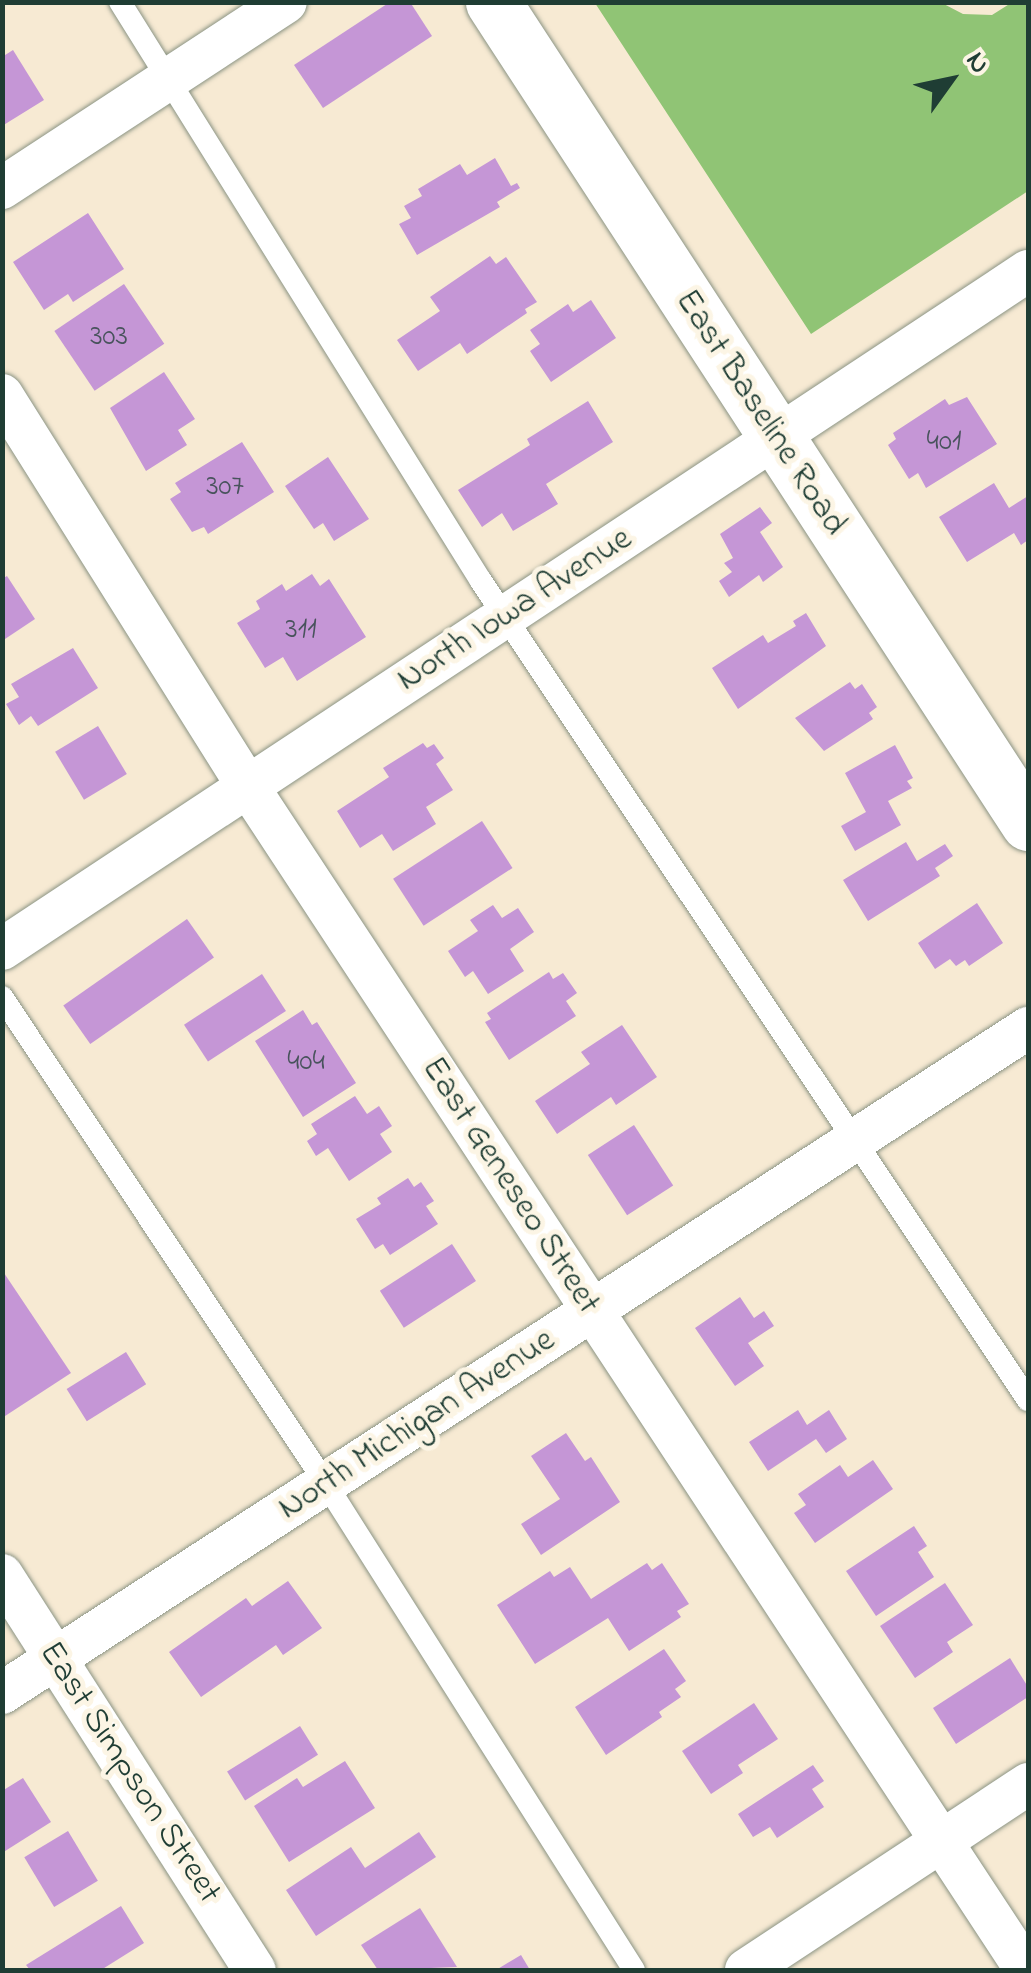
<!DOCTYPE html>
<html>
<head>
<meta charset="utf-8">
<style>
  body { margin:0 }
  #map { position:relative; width:1031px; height:1973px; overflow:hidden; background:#f7ead3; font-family:"Indie Flower",sans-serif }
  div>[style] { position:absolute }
  .green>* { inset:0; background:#90c475 }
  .building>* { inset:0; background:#c596d6; transform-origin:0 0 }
  .roads { filter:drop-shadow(0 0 2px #8b9484) drop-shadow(0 0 2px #8b9484) }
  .service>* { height:22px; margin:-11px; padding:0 11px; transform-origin:11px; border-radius:11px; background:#fff }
  .minor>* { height:42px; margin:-21px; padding:0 21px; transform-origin:21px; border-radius:21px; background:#fff }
  .primary>* { height:55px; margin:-27.5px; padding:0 27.5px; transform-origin:27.5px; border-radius:27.5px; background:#fff }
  span { translate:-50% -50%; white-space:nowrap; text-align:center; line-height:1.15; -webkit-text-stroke:10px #fcf5e5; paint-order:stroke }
  .number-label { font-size:30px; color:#48535c }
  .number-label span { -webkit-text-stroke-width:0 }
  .street-label { font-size:35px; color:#1f3d34 }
  .frame { position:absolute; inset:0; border:5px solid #1f3d34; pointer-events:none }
  .north { position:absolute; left:901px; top:30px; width:100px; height:100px; -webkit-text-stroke:8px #fcf5e5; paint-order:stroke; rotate:57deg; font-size:28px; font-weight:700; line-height:40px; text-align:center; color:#1f3d34 }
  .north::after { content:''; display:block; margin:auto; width:35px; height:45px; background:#1f3d34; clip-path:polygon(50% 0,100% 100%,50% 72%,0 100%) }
</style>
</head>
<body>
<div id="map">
  <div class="green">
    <i style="clip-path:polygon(940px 2px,963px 14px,992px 15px,1011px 3px,1028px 3px,1028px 191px,811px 334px,595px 3px)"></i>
  </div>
  <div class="building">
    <i style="clip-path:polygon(390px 2px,410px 2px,432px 36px,323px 108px,294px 65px)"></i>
    <i style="clip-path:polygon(13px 50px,44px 100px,2px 126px,2px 57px)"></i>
    <i style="clip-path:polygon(495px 158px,511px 186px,517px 183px,520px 188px,497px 202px,500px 207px,417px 255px,399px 224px,411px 218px,404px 206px,422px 196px,418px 189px,460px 164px,467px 175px)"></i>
    <i style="clip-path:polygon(88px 213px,124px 269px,73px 302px,68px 294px,44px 310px,13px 262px)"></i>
    <i style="clip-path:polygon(490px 256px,496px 264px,506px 257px,537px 302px,525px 309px,527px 313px,467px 354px,460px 343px,418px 371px,397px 340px,440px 311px,430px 297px)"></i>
    <i style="left:124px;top:284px;width:72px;height:84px;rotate:56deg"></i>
    <i style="clip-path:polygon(591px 300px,616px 338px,551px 382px,530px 351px,540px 344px,530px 330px,568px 304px,573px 312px)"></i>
    <i style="clip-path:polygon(164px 372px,195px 419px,178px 430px,187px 445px,146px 471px,110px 408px)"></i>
    <i style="clip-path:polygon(967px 397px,997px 444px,926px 488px,918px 473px,909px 479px,888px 445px,896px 439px,893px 433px,945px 399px,949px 405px)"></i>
    <i style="clip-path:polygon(588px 401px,613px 442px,546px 484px,558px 504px,513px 531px,502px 513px,482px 527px,458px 490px,530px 445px,527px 439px)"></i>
    <i style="clip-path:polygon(242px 442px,274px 492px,208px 534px,204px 527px,192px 532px,170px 499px,181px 492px,175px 483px)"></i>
    <i style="clip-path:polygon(328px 457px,369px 519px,334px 541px,323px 523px,314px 529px,285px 486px)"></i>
    <i style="clip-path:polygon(994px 483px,1009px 508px,1028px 496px,1028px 540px,1021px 545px,1014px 533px,967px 562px,939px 517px)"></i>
    <i style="clip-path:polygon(760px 507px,772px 523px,760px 532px,783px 567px,763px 582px,759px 575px,729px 597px,719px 581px,732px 572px,724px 563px,733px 558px,720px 534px)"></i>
    <i style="clip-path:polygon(312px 574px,320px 586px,329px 579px,366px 637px,297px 681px,283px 657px,265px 668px,237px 623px,260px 609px,256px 601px,282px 584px,286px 591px)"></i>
    <i style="clip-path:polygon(7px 576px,35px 619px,2px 641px,2px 579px)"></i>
    <i style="clip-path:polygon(806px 613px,826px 646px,738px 709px,712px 668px,763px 635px,768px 643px,796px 626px,793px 621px)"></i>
    <i style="clip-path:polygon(73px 648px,98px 688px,38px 726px,31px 716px,19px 725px,6px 704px,19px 697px,11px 684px)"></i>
    <i style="clip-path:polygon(850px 682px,855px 689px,862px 684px,877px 707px,869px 713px,873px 719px,824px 751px,795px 718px)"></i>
    <i style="left:98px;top:726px;width:56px;height:50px;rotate:59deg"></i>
    <i style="clip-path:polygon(423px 743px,427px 748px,434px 744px,444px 758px,436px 764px,453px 790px,426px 807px,436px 824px,393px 851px,382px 834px,360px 848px,337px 811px,389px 777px,383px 768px)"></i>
    <i style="clip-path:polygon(895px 745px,913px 778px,907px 781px,912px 788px,888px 801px,901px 825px,855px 851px,841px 826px,866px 812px,845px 773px)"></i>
    <i style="left:482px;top:821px;width:56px;height:106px;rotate:57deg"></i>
    <i style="clip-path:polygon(906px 842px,917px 861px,945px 844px,953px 856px,935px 868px,940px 876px,868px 921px,843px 880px)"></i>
    <i style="clip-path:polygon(977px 903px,1003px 943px,969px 966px,965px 960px,956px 966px,950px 959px,935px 969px,918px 943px)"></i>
    <i style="clip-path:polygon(493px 905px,502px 918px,518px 908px,534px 932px,510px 949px,524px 971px,488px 994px,473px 971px,465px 977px,448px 951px,478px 931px,470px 920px)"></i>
    <i style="left:187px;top:919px;width:47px;height:151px;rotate:55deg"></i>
    <i style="clip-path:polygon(549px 972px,553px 979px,563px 973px,577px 993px,566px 1001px,576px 1016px,509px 1060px,485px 1022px,491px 1019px,487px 1013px)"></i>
    <i style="left:262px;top:974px;width:44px;height:93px;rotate:57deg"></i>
    <i style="clip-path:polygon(303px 1010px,312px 1025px,317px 1022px,356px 1083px,303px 1117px,255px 1041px)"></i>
    <i style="clip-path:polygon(622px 1025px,657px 1077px,616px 1105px,611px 1097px,557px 1134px,535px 1101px,590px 1064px,581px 1052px)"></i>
    <i style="clip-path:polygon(355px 1096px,367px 1114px,379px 1106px,392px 1126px,380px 1134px,392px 1152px,349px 1181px,328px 1148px,316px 1156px,307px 1141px,317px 1134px,311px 1124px)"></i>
    <i style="left:634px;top:1125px;width:72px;height:55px;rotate:57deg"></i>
    <i style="clip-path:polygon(408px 1178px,414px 1187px,421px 1182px,434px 1201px,426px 1206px,438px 1224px,390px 1255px,383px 1244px,375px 1249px,356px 1219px,381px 1204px,377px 1198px)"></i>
    <i style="left:452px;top:1244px;width:44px;height:86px;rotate:57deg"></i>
    <i style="clip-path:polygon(2px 1270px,71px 1373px,2px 1418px)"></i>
    <i style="clip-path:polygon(740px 1297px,754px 1318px,764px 1311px,774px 1326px,748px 1343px,764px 1366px,735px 1386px,695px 1328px)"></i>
    <i style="left:126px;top:1352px;width:38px;height:70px;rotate:58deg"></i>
    <i style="clip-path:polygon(798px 1410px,807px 1425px,829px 1410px,847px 1439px,826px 1453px,816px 1439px,768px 1471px,749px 1442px)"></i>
    <i style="clip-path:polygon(566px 1433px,585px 1461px,591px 1457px,620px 1502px,541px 1555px,521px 1524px,560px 1499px,531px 1456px)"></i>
    <i style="clip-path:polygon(873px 1460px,893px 1489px,815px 1543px,794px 1513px,806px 1505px,798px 1494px,840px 1465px,848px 1477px)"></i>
    <i style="clip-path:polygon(914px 1526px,927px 1546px,918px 1552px,934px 1577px,876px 1616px,846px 1571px)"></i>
    <i style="clip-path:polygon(647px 1563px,652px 1570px,662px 1563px,689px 1604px,677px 1611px,681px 1617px,629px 1651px,608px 1618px,535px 1664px,497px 1605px,550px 1571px,554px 1577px,570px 1567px,591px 1599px)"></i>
    <i style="clip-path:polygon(288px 1581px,322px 1628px,283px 1655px,276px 1645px,201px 1697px,169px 1652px,246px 1598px,252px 1606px)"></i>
    <i style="clip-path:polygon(945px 1583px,973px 1625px,947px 1642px,953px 1652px,915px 1678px,880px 1626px)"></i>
    <i style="clip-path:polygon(664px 1649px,686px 1681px,675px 1689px,681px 1697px,659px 1712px,662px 1717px,606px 1755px,575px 1707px)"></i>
    <i style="clip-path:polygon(1010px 1658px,1028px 1687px,1028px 1697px,956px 1744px,933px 1708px)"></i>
    <i style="clip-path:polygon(754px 1703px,778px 1739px,738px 1765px,743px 1773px,711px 1794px,682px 1751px)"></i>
    <i style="left:300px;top:1726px;width:34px;height:86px;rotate:58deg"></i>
    <i style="clip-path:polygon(345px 1761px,375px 1808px,289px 1862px,254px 1806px,297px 1778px,303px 1787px)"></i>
    <i style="clip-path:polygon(813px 1765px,824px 1781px,812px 1789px,824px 1807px,777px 1838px,770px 1827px,753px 1837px,738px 1814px)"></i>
    <i style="clip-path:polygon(23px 1778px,51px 1822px,2px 1853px,2px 1791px)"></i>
    <i style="left:68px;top:1831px;width:58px;height:51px;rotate:59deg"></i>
    <i style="clip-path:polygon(419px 1832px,436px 1857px,316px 1936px,286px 1890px,351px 1847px,365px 1868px)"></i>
    <i style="clip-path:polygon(121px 1906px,144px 1943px,101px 1970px,30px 1970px,26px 1965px)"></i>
    <i style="clip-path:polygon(420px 1908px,457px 1967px,378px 1970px,361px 1945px)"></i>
    <i style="clip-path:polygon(521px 1955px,530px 1970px,496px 1970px)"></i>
  </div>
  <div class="roads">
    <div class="service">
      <i style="left:120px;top:2px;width:682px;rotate:58.06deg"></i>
      <i style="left:481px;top:581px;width:985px;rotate:56.26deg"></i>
      <i style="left:2px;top:997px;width:585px;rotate:56.36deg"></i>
      <i style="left:326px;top:1484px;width:575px;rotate:57.64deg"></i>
    </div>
    <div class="minor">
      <i style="left:2px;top:188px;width:339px;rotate:-33.2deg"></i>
      <i style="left:2px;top:395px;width:461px;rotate:57.9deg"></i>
      <i style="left:247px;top:785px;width:1418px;rotate:56.68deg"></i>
      <i style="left:2px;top:949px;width:1230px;rotate:-33.46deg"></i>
      <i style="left:2px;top:1575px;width:469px;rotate:57.4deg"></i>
      <i style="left:2px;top:1693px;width:1223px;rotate:-32.95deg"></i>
      <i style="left:746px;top:1970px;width:338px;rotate:-33.4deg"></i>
    </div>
    <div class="primary">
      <i style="left:493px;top:2px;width:980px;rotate:56.91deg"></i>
    </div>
  </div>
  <div class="number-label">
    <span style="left:109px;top:337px">303</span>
    <span style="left:944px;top:442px">401</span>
    <span style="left:225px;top:487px">307</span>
    <span style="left:301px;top:630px">311</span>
    <span style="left:306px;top:1062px">404</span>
  </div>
  <div class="street-label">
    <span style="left:760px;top:413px;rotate:57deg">East Baseline Road</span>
    <span style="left:515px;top:610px;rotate:-33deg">North Iowa Avenue</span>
    <span style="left:510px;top:1186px;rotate:57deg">East Geneseo Street</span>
    <span style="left:417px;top:1425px;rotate:-33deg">North Michigan Avenue</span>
    <span style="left:129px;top:1773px;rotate:57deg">East Simpson Street</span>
  </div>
  <div class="frame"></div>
  <div class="north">N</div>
</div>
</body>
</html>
